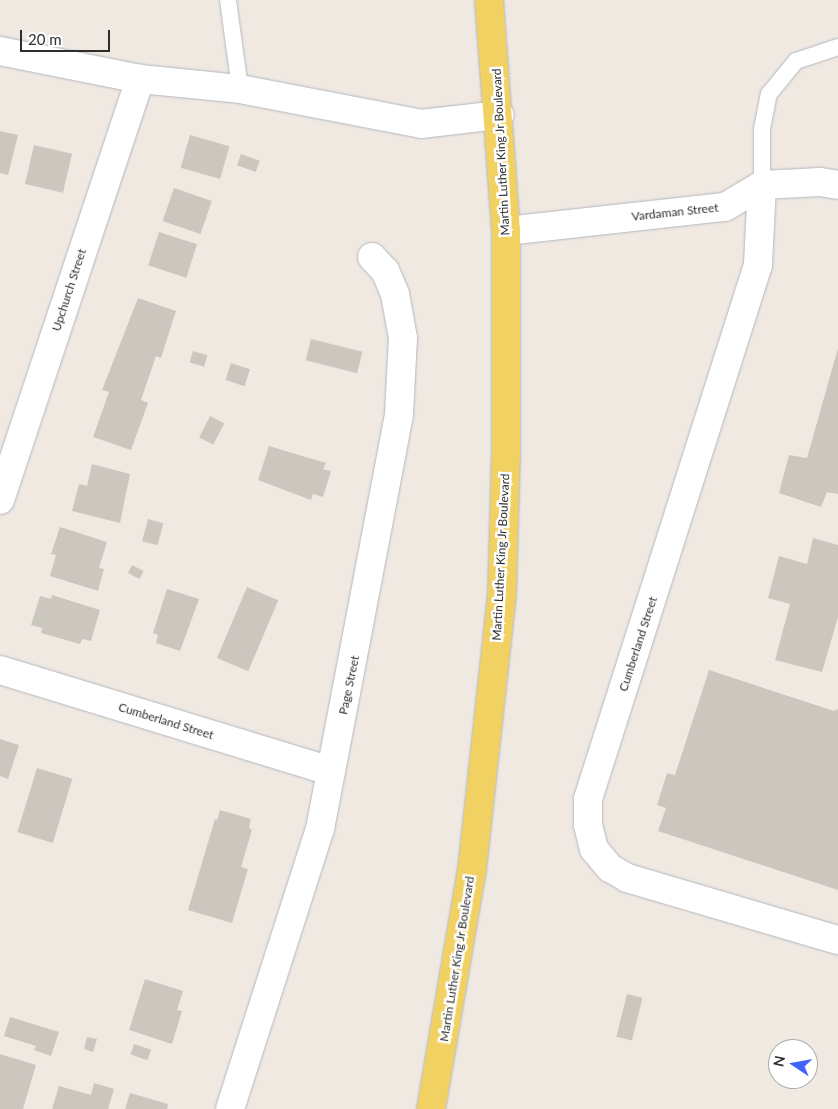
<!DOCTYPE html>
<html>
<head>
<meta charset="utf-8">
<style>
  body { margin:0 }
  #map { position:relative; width:838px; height:1109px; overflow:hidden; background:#efe9e1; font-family:Lato,sans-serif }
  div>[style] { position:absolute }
  .building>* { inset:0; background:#cbc7bf; transform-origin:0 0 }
  .roads { filter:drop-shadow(0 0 1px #b4b7c1) drop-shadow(0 0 1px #b4b7c1) }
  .service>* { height:16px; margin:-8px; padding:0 8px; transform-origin:8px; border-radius:8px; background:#fff }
  .minor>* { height:28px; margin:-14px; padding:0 14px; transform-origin:14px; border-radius:14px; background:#fff }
  .primary>* { height:28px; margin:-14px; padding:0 14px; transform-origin:14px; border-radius:14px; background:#f2d163 }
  span { translate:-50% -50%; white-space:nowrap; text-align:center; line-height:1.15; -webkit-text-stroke:5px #fff; paint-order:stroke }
  .street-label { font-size:12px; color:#2e2e2e }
  .north { position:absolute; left:768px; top:1039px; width:50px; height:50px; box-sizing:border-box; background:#fff; border:1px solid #ababab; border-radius:50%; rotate:282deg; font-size:14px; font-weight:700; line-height:20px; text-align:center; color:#2e2e2e }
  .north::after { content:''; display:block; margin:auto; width:18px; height:22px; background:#4264fb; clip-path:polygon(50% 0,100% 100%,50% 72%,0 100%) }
  .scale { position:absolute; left:20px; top:30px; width:90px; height:22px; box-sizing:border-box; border:2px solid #2e2e2e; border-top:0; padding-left:6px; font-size:15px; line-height:18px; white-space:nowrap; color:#2e2e2e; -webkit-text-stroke:4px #fff; paint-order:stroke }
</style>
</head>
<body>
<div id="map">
  <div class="building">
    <i style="clip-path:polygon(0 131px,18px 135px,8px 175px,0 173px)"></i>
    <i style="left:190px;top:135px;width:41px;height:34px;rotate:16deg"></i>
    <i style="left:34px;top:145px;width:39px;height:40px;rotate:13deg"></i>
    <i style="left:241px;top:154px;width:20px;height:12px;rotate:20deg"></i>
    <i style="left:174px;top:188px;width:40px;height:35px;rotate:19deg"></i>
    <i style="left:159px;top:232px;width:40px;height:35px;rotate:18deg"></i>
    <i style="clip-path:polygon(138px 298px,176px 311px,161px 358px,156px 356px,141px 400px,148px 403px,131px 450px,93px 437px,109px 392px,102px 390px)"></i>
    <i style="left:311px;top:339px;width:53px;height:22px;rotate:14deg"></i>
    <i style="clip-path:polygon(838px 348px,838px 494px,827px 492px,821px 507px,779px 493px,789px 455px,807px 458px)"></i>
    <i style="left:193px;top:351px;width:15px;height:12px;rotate:16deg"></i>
    <i style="left:231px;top:363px;width:20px;height:18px;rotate:18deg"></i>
    <i style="left:210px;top:416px;width:16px;height:24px;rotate:27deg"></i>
    <i style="clip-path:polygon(269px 446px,326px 463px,323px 469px,331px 471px,323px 497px,313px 494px,311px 500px,258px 480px)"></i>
    <i style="clip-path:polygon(92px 464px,130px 474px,120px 523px,72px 511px,79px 484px,87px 486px)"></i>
    <i style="left:148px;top:519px;width:16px;height:23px;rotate:15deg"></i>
    <i style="clip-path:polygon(60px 527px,107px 542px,99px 568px,104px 569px,98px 591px,50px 576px,56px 555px,51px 554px)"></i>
    <i style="clip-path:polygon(813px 538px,838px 545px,838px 617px,822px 672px,775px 660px,790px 604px,768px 598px,779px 556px,807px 564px)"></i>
    <i style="left:132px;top:565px;width:13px;height:9px;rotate:27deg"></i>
    <i style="left:247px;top:587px;width:34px;height:77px;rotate:23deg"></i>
    <i style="clip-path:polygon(167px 589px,199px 599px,180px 651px,156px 643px,158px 635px,153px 633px)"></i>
    <i style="clip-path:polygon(52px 595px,100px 610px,91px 641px,82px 639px,80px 644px,41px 633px,42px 628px,31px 625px,40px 596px,51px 599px)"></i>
    <i style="clip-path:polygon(709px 670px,834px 711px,838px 709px,838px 890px,658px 831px,666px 808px,657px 805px,667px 773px,675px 775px)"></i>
    <i style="clip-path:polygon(0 739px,19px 745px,8px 779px,0 776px)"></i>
    <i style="left:37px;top:768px;width:37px;height:67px;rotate:17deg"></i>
    <i style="clip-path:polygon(220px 810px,251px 819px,249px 828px,252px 830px,241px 867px,248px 869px,232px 923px,188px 910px,215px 819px,217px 820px)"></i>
    <i style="clip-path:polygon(145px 979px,183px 991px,177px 1010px,182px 1011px,172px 1044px,129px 1030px)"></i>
    <i style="left:627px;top:994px;width:16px;height:44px;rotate:14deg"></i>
    <i style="clip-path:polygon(10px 1017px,59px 1032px,51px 1056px,34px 1050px,36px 1046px,4px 1036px)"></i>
    <i style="clip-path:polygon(87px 1037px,97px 1039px,93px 1052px,84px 1049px)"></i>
    <i style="left:134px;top:1044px;width:18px;height:11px;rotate:19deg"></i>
    <i style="clip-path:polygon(0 1054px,36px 1065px,23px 1109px,0 1109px)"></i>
    <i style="clip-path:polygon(94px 1083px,114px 1089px,108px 1109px,52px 1109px,59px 1086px,91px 1095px)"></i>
    <i style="clip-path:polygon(130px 1093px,168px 1104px,167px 1109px,125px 1109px)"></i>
  </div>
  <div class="roads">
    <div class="service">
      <i style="left:228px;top:0;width:90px;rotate:82.3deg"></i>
      <i style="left:762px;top:185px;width:56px;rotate:-90deg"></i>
      <i style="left:762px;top:129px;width:36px;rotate:-79deg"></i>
      <i style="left:769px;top:94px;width:43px;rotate:-50.7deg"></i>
      <i style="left:796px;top:61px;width:44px;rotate:-18.4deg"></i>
    </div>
    <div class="minor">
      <i style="left:0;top:51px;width:143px;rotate:11.3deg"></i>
      <i style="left:140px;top:79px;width:100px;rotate:5.7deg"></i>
      <i style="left:240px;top:89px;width:184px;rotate:10.9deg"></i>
      <i style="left:421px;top:124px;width:79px;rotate:-6.6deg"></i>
      <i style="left:762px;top:185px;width:80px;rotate:92.9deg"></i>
      <i style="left:758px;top:265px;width:560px;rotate:107.66deg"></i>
      <i style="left:588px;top:799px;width:26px;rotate:90deg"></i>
      <i style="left:588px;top:825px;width:25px;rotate:76deg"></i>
      <i style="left:594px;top:849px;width:25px;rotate:50deg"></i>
      <i style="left:610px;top:868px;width:20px;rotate:30deg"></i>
      <i style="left:627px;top:878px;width:220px;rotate:16.4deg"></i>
      <i style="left:506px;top:231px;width:220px;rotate:-6.3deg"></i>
      <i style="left:725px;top:207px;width:43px;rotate:-30.7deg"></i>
      <i style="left:762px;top:185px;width:58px;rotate:-3deg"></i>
      <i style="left:820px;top:182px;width:18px;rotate:9deg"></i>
      <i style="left:0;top:500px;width:444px;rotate:-71.6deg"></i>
      <i style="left:0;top:670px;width:346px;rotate:17deg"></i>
      <i style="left:230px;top:1109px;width:294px;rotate:-72.2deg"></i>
      <i style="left:320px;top:829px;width:422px;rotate:-79.2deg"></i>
      <i style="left:399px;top:414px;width:76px;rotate:-87deg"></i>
      <i style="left:403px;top:338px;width:45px;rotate:-100.3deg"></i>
      <i style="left:395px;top:294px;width:25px;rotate:-113deg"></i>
      <i style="left:385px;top:271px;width:19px;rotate:-133deg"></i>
    </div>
    <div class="primary">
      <i style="left:431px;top:1109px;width:242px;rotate:-80.3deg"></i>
      <i style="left:472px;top:870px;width:277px;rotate:-83.8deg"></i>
      <i style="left:502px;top:595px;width:140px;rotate:-88.4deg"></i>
      <i style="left:506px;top:455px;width:224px;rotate:-90deg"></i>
      <i style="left:506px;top:231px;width:232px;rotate:-94.2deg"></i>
    </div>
  </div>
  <div class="street-label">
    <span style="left:501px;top:152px;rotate:-93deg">Martin Luther King Jr Boulevard</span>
    <span style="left:675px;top:212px;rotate:-6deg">Vardaman Street</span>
    <span style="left:69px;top:290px;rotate:-72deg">Upchurch Street</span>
    <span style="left:501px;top:557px;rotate:-87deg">Martin Luther King Jr Boulevard</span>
    <span style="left:638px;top:644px;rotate:-72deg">Cumberland Street</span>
    <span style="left:349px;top:685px;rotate:-78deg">Page Street</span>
    <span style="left:166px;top:721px;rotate:17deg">Cumberland Street</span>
    <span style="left:457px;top:959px;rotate:-81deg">Martin Luther King Jr Boulevard</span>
  </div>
  <div class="north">N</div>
  <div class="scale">20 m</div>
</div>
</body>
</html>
